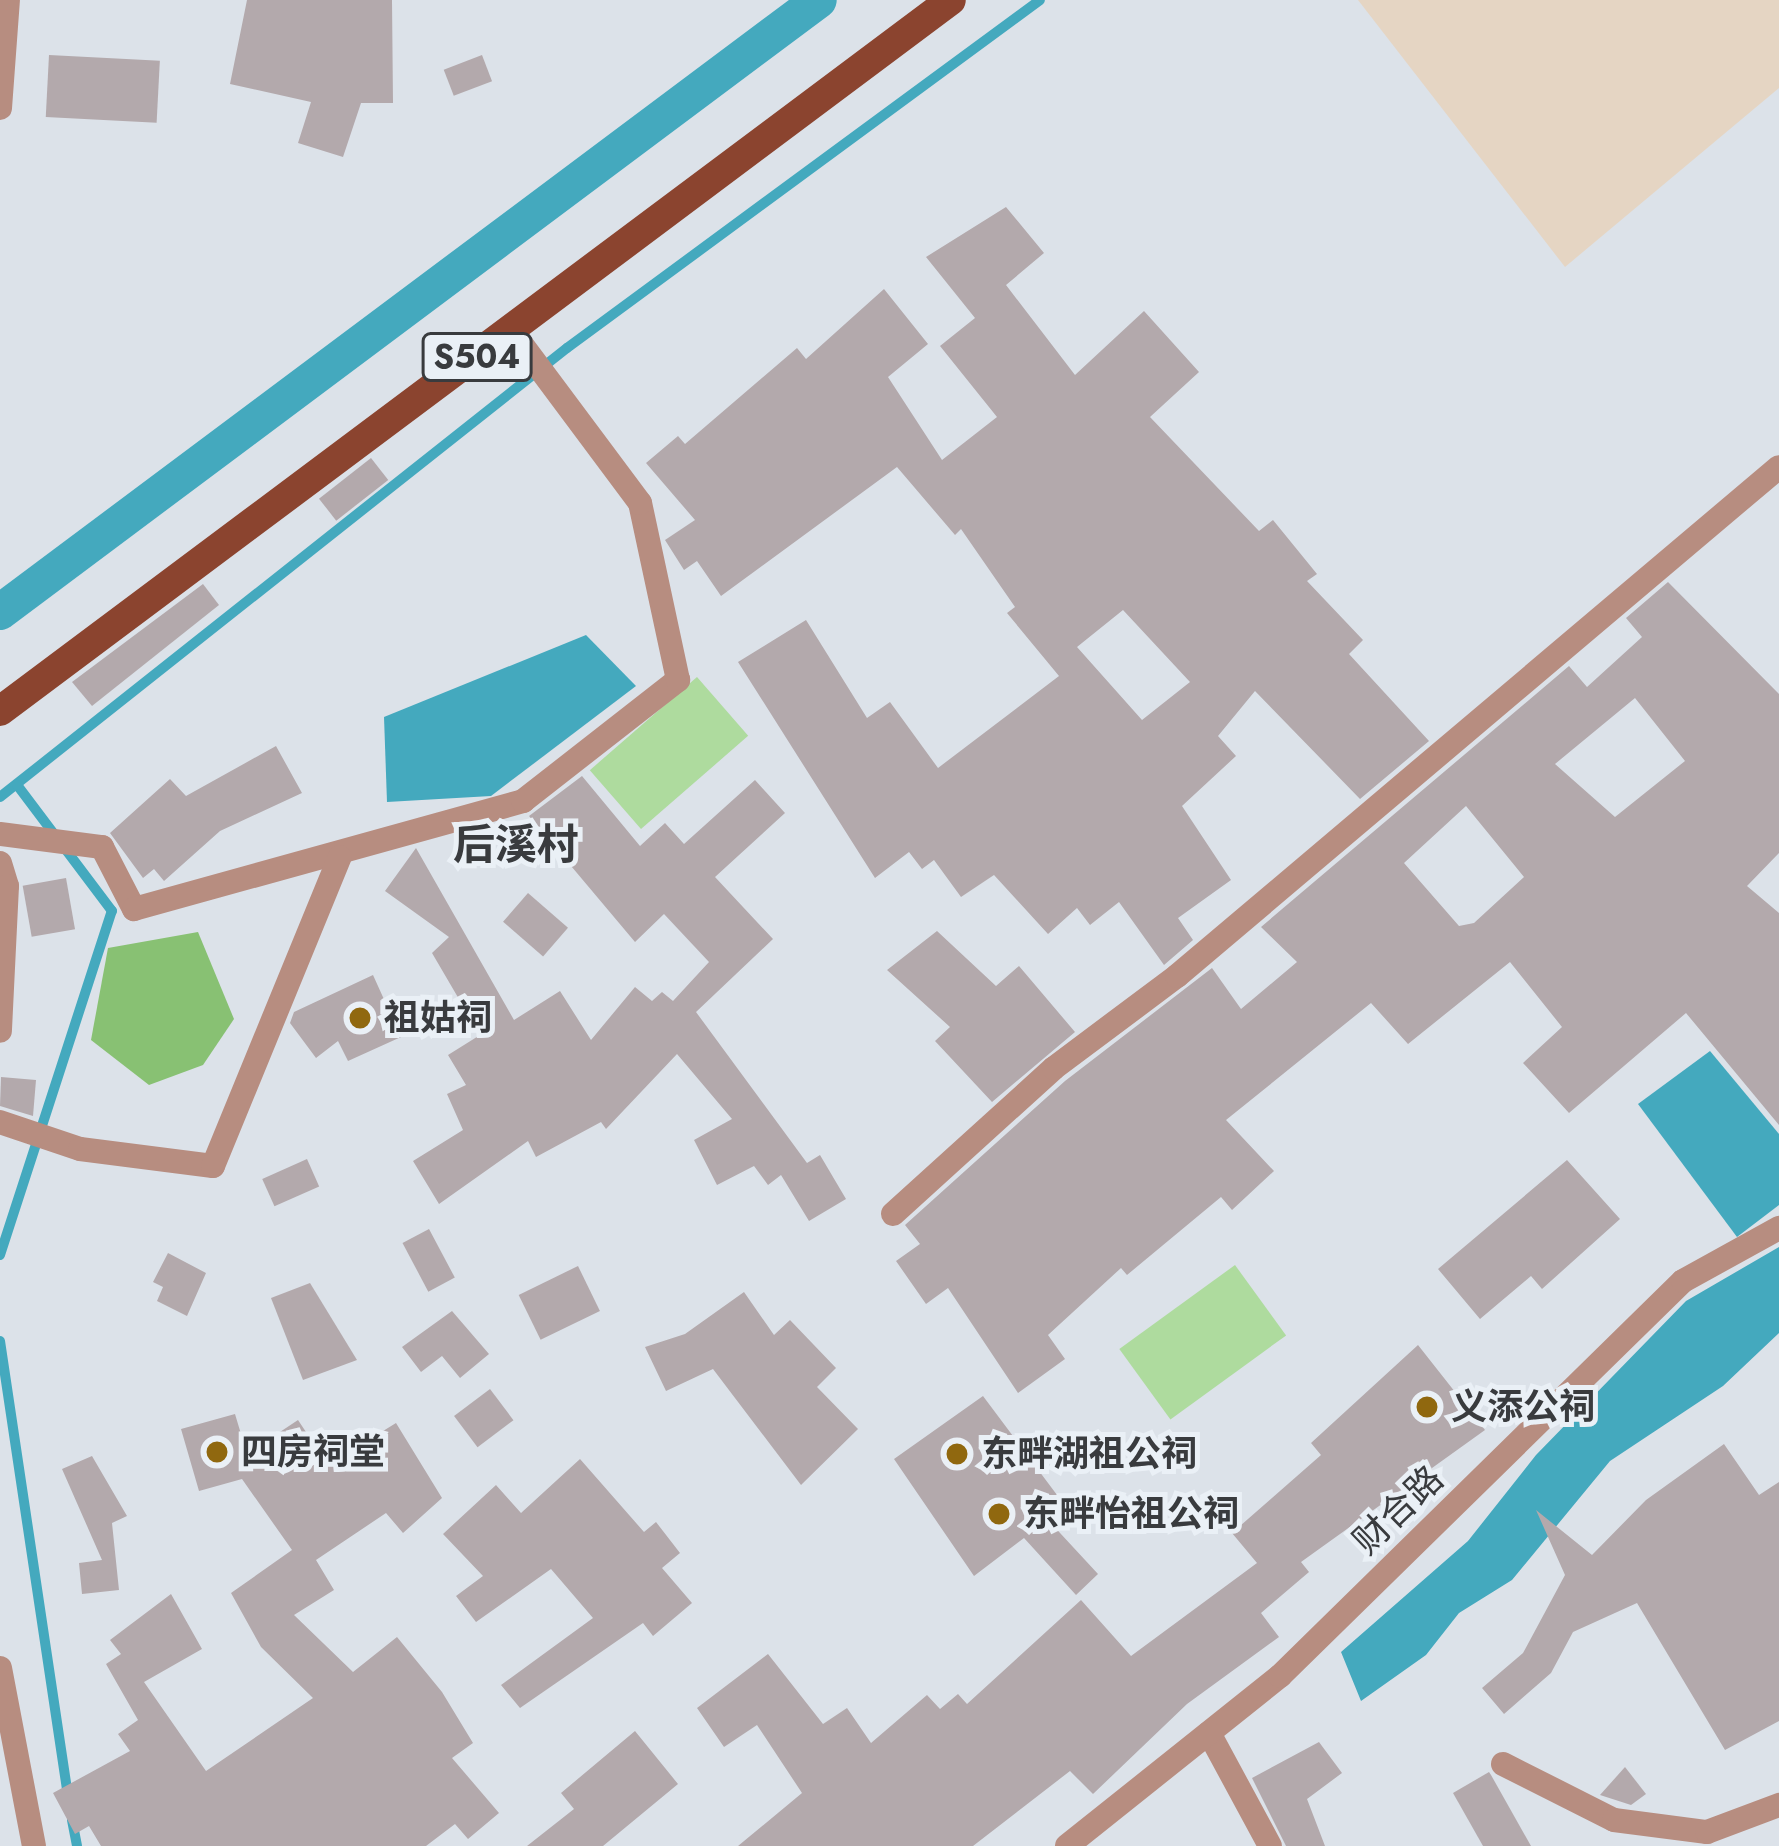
<!DOCTYPE html>
<html>
<head>
<meta charset="utf-8">
<style>
  body { margin:0 }
  #map { position:relative; width:1779px; height:1846px; overflow:hidden; background:#dce2e9; font-family:Jost,"Noto Sans SC",sans-serif }
  div>[style] { position:absolute }
  .commercial>* { inset:0; background:#e5d5c3 }
  .green>* { inset:0; background:#aedb9e; transform-origin:0 0 }
  .forest>* { inset:0; background:#88c173 }
  .water>* { inset:0; background:#44a9be }
  .stream>* { height:10px; margin:-5px; padding:0 5px; transform-origin:5px; border-radius:5px; background:#44a9be }
  .canal>* { height:36px; margin:-18px; padding:0 18px; transform-origin:18px; border-radius:18px; background:#44a9be }
  .building>* { inset:0; background:#b3a9ac; transform-origin:0 0 }
  .street>* { height:24px; margin:-12px; padding:0 12px; transform-origin:12px; border-radius:12px; background:#b78d80 }
  .primary>* { height:30px; margin:-15px; padding:0 15px; transform-origin:15px; border-radius:15px; background:#8b442f }
  .dots>* { width:33px; height:33px; translate:-50% -50%; box-sizing:border-box; border:6px solid #eaf0f6; border-radius:50% }
  span { translate:-50% -50%; white-space:nowrap; text-align:center; line-height:1.15; -webkit-text-stroke:10px #eaf0f6; paint-order:stroke }
  .shield-label span { padding:3px 9px; background:#eaf0f6; border:3px solid; border-radius:9px; -webkit-text-stroke-width:0 }
  .shield-label { font-size:33px; color:#393b3e; font-weight:700 }
  .poi-label { font-size:36px; color:#393b3e; font-weight:700 }
  .left { translate:0 -50%; text-align:left }
  .street-label { font-size:36px; color:#393b3e }
  .quarter-label { font-size:42px; color:#393b3e; font-weight:700 }
</style>
</head>
<body>
<div id="map">
  <div class="commercial">
    <i style="clip-path:polygon(1358px 0,1779px 0,1779px 88px,1565px 267px)"></i>
  </div>
  <div class="green">
    <i style="left:697px;top:677px;width:78px;height:142px;rotate:49deg"></i>
    <i style="left:1235px;top:1265px;width:87px;height:143px;rotate:54deg"></i>
  </div>
  <div class="forest">
    <i style="clip-path:polygon(198px 932px,234px 1019px,203px 1065px,149px 1085px,91px 1040px,108px 948px)"></i>
  </div>
  <div class="water">
    <i style="clip-path:polygon(586px 635px,636px 686px,491px 796px,387px 802px,384px 717px)"></i>
    <i style="clip-path:polygon(1710px 1051px,1779px 1134px,1779px 1205px,1737px 1237px,1638px 1104px)"></i>
    <i style="clip-path:polygon(1779px 1247px,1779px 1333px,1723px 1386px,1610px 1461px,1512px 1580px,1459px 1613px,1426px 1655px,1361px 1701px,1341px 1652px,1468px 1541px,1536px 1455px,1686px 1301px)"></i>
  </div>
  <div class="stream">
    <i style="left:0;top:797px;width:723px;rotate:-38.38deg"></i>
    <i style="left:567px;top:348px;width:587px;rotate:-36.34deg"></i>
    <i style="left:0;top:1255px;width:362px;rotate:-72deg"></i>
    <i style="left:112px;top:911px;width:158px;rotate:-127deg"></i>
    <i style="left:0;top:1341px;width:459px;rotate:81.5deg"></i>
    <i style="left:72px;top:1820px;width:26px;rotate:79deg"></i>
  </div>
  <div class="canal">
    <i style="left:0;top:612px;width:1022px;rotate:-36.77deg"></i>
  </div>
  <div class="building">
    <i style="clip-path:polygon(247px 0,392px 0,393px 103px,361px 103px,343px 157px,298px 143px,311px 102px,230px 84px)"></i>
    <i style="left:49px;top:55px;width:111px;height:62px;rotate:3deg"></i>
    <i style="left:482px;top:55px;width:28px;height:41px;rotate:69deg"></i>
    <i style="clip-path:polygon(evenodd,1006px 207px,1044px 253px,1006px 285px,1075px 375px,1144px 311px,1199px 372px,1150px 417px,1259px 531px,1273px 520px,1317px 574px,1307px 581px,1363px 640px,1349px 654px,1429px 741px,1360px 799px,1255px 691px,1218px 736px,1236px 756px,1182px 806px,1231px 880px,1178px 918px,1193px 940px,1164px 965px,1119px 902px,1090px 925px,1077px 908px,1048px 934px,994px 875px,961px 897px,934px 860px,922px 869px,909px 852px,875px 878px,738px 662px,806px 620px,867px 718px,890px 702px,938px 768px,1059px 676px,1007px 613px,1015px 607px,961px 529px,955px 535px,897px 467px,721px 596px,697px 561px,684px 570px,665px 540px,695px 520px,646px 463px,678px 436px,685px 444px,797px 348px,806px 359px,884px 289px,928px 344px,888px 377px,942px 460px,997px 417px,940px 346px,975px 318px,926px 257px,1006px 207px,1123px 610px,1190px 682px,1142px 720px,1077px 647px,1123px 610px)"></i>
    <i style="left:371px;top:458px;width:28px;height:66px;rotate:52deg"></i>
    <i style="clip-path:polygon(evenodd,1668px 582px,1779px 694px,1779px 853px,1747px 886px,1779px 913px,1779px 1125px,1686px 1013px,1569px 1113px,1523px 1063px,1562px 1027px,1510px 962px,1408px 1044px,1371px 1003px,1226px 1120px,1274px 1171px,1232px 1210px,1221px 1197px,1127px 1275px,1121px 1268px,1048px 1335px,1065px 1359px,1018px 1393px,948px 1288px,926px 1304px,896px 1261px,920px 1244px,905px 1225px,1065px 1081px,1212px 968px,1241px 1009px,1297px 962px,1261px 927px,1569px 666px,1587px 687px,1642px 637px,1626px 618px,1668px 582px,1635px 698px,1685px 761px,1615px 817px,1555px 764px,1635px 698px,1668px 582px,1466px 806px,1524px 877px,1474px 923px,1459px 926px,1404px 863px,1466px 806px)"></i>
    <i style="clip-path:polygon(203px 584px,219px 605px,92px 706px,72px 682px)"></i>
    <i style="clip-path:polygon(276px 746px,302px 793px,220px 831px,164px 881px,154px 869px,143px 878px,110px 833px,170px 779px,186px 796px)"></i>
    <i style="clip-path:polygon(582px 776px,640px 846px,665px 823px,684px 844px,755px 780px,785px 813px,715px 877px,773px 939px,696px 1012px,807px 1163px,820px 1155px,846px 1199px,809px 1221px,781px 1175px,768px 1185px,754px 1166px,717px 1185px,694px 1140px,732px 1119px,677px 1054px,606px 1129px,601px 1122px,536px 1157px,528px 1141px,439px 1204px,413px 1161px,463px 1130px,447px 1094px,466px 1085px,448px 1055px,480px 1035px,432px 953px,449px 937px,385px 891px,416px 848px,514px 1020px,560px 991px,591px 1040px,635px 987px,652px 1001px,662px 992px,673px 1001px,709px 962px,664px 914px,635px 942px,529px 816px)"></i>
    <i style="left:66px;top:878px;width:52px;height:44px;rotate:80deg"></i>
    <i style="left:528px;top:893px;width:53px;height:38px;rotate:41deg"></i>
    <i style="clip-path:polygon(937px 931px,996px 986px,1019px 966px,1075px 1032px,992px 1102px,935px 1041px,950px 1027px,887px 970px)"></i>
    <i style="clip-path:polygon(373px 975px,401px 1037px,348px 1061px,338px 1041px,316px 1058px,290px 1023px,294px 1012px)"></i>
    <i style="clip-path:polygon(1px 1077px,36px 1080px,33px 1116px,0 1106px)"></i>
    <i style="left:307px;top:1159px;width:30px;height:49px;rotate:66deg"></i>
    <i style="clip-path:polygon(1567px 1160px,1620px 1219px,1542px 1289px,1531px 1276px,1480px 1319px,1438px 1269px)"></i>
    <i style="left:429px;top:1229px;width:55px;height:30px;rotate:62deg"></i>
    <i style="clip-path:polygon(168px 1253px,206px 1273px,187px 1316px,157px 1301px,163px 1287px,153px 1282px)"></i>
    <i style="left:578px;top:1266px;width:50px;height:66px;rotate:64deg"></i>
    <i style="clip-path:polygon(310px 1283px,357px 1360px,303px 1380px,271px 1298px)"></i>
    <i style="clip-path:polygon(744px 1292px,774px 1335px,790px 1320px,836px 1368px,817px 1387px,858px 1429px,801px 1485px,713px 1369px,666px 1391px,645px 1347px,685px 1334px)"></i>
    <i style="clip-path:polygon(452px 1311px,489px 1354px,460px 1378px,442px 1356px,421px 1372px,402px 1347px)"></i>
    <i style="clip-path:polygon(1418px 1345px,1485px 1430px,1301px 1562px,1309px 1572px,1261px 1613px,1279px 1637px,1187px 1704px,1093px 1794px,1070px 1771px,973px 1846px,738px 1846px,802px 1793px,757px 1725px,724px 1747px,697px 1708px,768px 1654px,823px 1724px,847px 1708px,871px 1743px,927px 1695px,940px 1709px,958px 1694px,967px 1704px,1081px 1600px,1131px 1656px,1257px 1563px,1232px 1533px,1321px 1455px,1311px 1443px)"></i>
    <i style="left:490px;top:1389px;width:39px;height:45px;rotate:53deg"></i>
    <i style="clip-path:polygon(983px 1396px,1066px 1507px,1048px 1520px,1098px 1574px,1076px 1595px,1024px 1538px,974px 1576px,894px 1459px)"></i>
    <i style="clip-path:polygon(235px 1414px,247px 1454px,298px 1420px,328px 1465px,396px 1423px,442px 1498px,403px 1533px,386px 1513px,316px 1560px,334px 1590px,294px 1615px,353px 1672px,397px 1637px,442px 1692px,473px 1743px,452px 1758px,499px 1813px,468px 1839px,455px 1824px,426px 1846px,101px 1846px,89px 1826px,75px 1834px,53px 1793px,130px 1751px,118px 1734px,138px 1720px,106px 1664px,121px 1654px,110px 1640px,171px 1594px,202px 1649px,144px 1682px,206px 1771px,313px 1698px,261px 1647px,231px 1593px,292px 1550px,242px 1479px,199px 1491px,181px 1429px)"></i>
    <i style="clip-path:polygon(1724px 1444px,1759px 1495px,1779px 1482px,1779px 1721px,1725px 1750px,1637px 1603px,1573px 1632px,1551px 1673px,1504px 1714px,1482px 1688px,1523px 1653px,1565px 1575px,1536px 1510px,1592px 1555px,1646px 1500px)"></i>
    <i style="clip-path:polygon(92px 1456px,127px 1516px,112px 1523px,119px 1590px,82px 1594px,79px 1563px,102px 1560px,62px 1469px)"></i>
    <i style="clip-path:polygon(580px 1459px,644px 1532px,656px 1522px,680px 1553px,662px 1568px,692px 1603px,653px 1636px,643px 1623px,520px 1708px,501px 1685px,593px 1618px,551px 1569px,476px 1622px,456px 1596px,483px 1576px,443px 1534px,496px 1485px,521px 1513px)"></i>
    <i style="clip-path:polygon(635px 1731px,678px 1784px,603px 1846px,527px 1846px,574px 1809px,561px 1793px)"></i>
    <i style="clip-path:polygon(1319px 1742px,1342px 1773px,1307px 1799px,1325px 1846px,1286px 1846px,1252px 1778px)"></i>
    <i style="clip-path:polygon(1625px 1767px,1646px 1794px,1631px 1805px,1600px 1795px)"></i>
    <i style="clip-path:polygon(1489px 1772px,1491px 1775px,1531px 1846px,1483px 1846px,1453px 1793px)"></i>
  </div>
  <div class="street">
    <i style="left:0;top:108px;width:108px;rotate:-85.8deg"></i>
    <i style="left:0;top:834px;width:103px;rotate:7.3deg"></i>
    <i style="left:102px;top:847px;width:70px;rotate:62.7deg"></i>
    <i style="left:134px;top:909px;width:404px;rotate:-15.5deg"></i>
    <i style="left:523px;top:801px;width:197px;rotate:-38deg"></i>
    <i style="left:678px;top:680px;width:181px;rotate:-102.1deg"></i>
    <i style="left:640px;top:503px;width:214px;rotate:-126.7deg"></i>
    <i style="left:0;top:863px;width:24px;rotate:73deg"></i>
    <i style="left:7px;top:886px;width:145px;rotate:92.8deg"></i>
    <i style="left:0;top:1122px;width:84px;rotate:18.6deg"></i>
    <i style="left:80px;top:1149px;width:134px;rotate:7.3deg"></i>
    <i style="left:213px;top:1166px;width:334px;rotate:-67.7deg"></i>
    <i style="left:893px;top:1214px;width:217px;rotate:-42.2deg"></i>
    <i style="left:1054px;top:1068px;width:154px;rotate:-36.8deg"></i>
    <i style="left:1177px;top:976px;width:788px;rotate:-40.22deg"></i>
    <i style="left:0;top:1668px;width:181px;rotate:79.2deg"></i>
    <i style="left:1209px;top:1733px;width:128px;rotate:61.6deg"></i>
    <i style="left:1503px;top:1764px;width:124px;rotate:26.8deg"></i>
    <i style="left:1614px;top:1820px;width:94px;rotate:7.4deg"></i>
    <i style="left:1707px;top:1832px;width:77px;rotate:-20.6deg"></i>
    <i style="left:1067px;top:1846px;width:273px;rotate:-38.6deg"></i>
    <i style="left:1280px;top:1676px;width:564px;rotate:-44.43deg"></i>
    <i style="left:1683px;top:1281px;width:110px;rotate:-28.9deg"></i>
  </div>
  <div class="primary">
    <i style="left:0;top:711px;width:1187px;rotate:-36.78deg"></i>
  </div>
  <div class="dots">
    <i style="left:360px;top:1018px;background:#90680f"></i>
    <i style="left:1427px;top:1407px;background:#90680f"></i>
    <i style="left:217px;top:1452px;background:#90680f"></i>
    <i style="left:957px;top:1454px;background:#90680f"></i>
    <i style="left:999px;top:1514px;background:#90680f"></i>
  </div>
  <div class="shield-label">
    <span style="left:477px;top:357px">S504</span>
  </div>
  <div class="poi-label">
    <span class="left" style="left:384px;top:1018px">祖姑祠</span>
    <span class="left" style="left:1451px;top:1407px">义添公祠</span>
    <span class="left" style="left:241px;top:1452px">四房祠堂</span>
    <span class="left" style="left:981px;top:1454px">东畔湖祖公祠</span>
    <span class="left" style="left:1023px;top:1514px">东畔怡祖公祠</span>
  </div>
  <div class="street-label">
    <span style="left:1398px;top:1510px;rotate:-44deg">财合路</span>
  </div>
  <div class="quarter-label">
    <span style="left:516px;top:845px">后溪村</span>
  </div>
</div>
</body>
</html>
